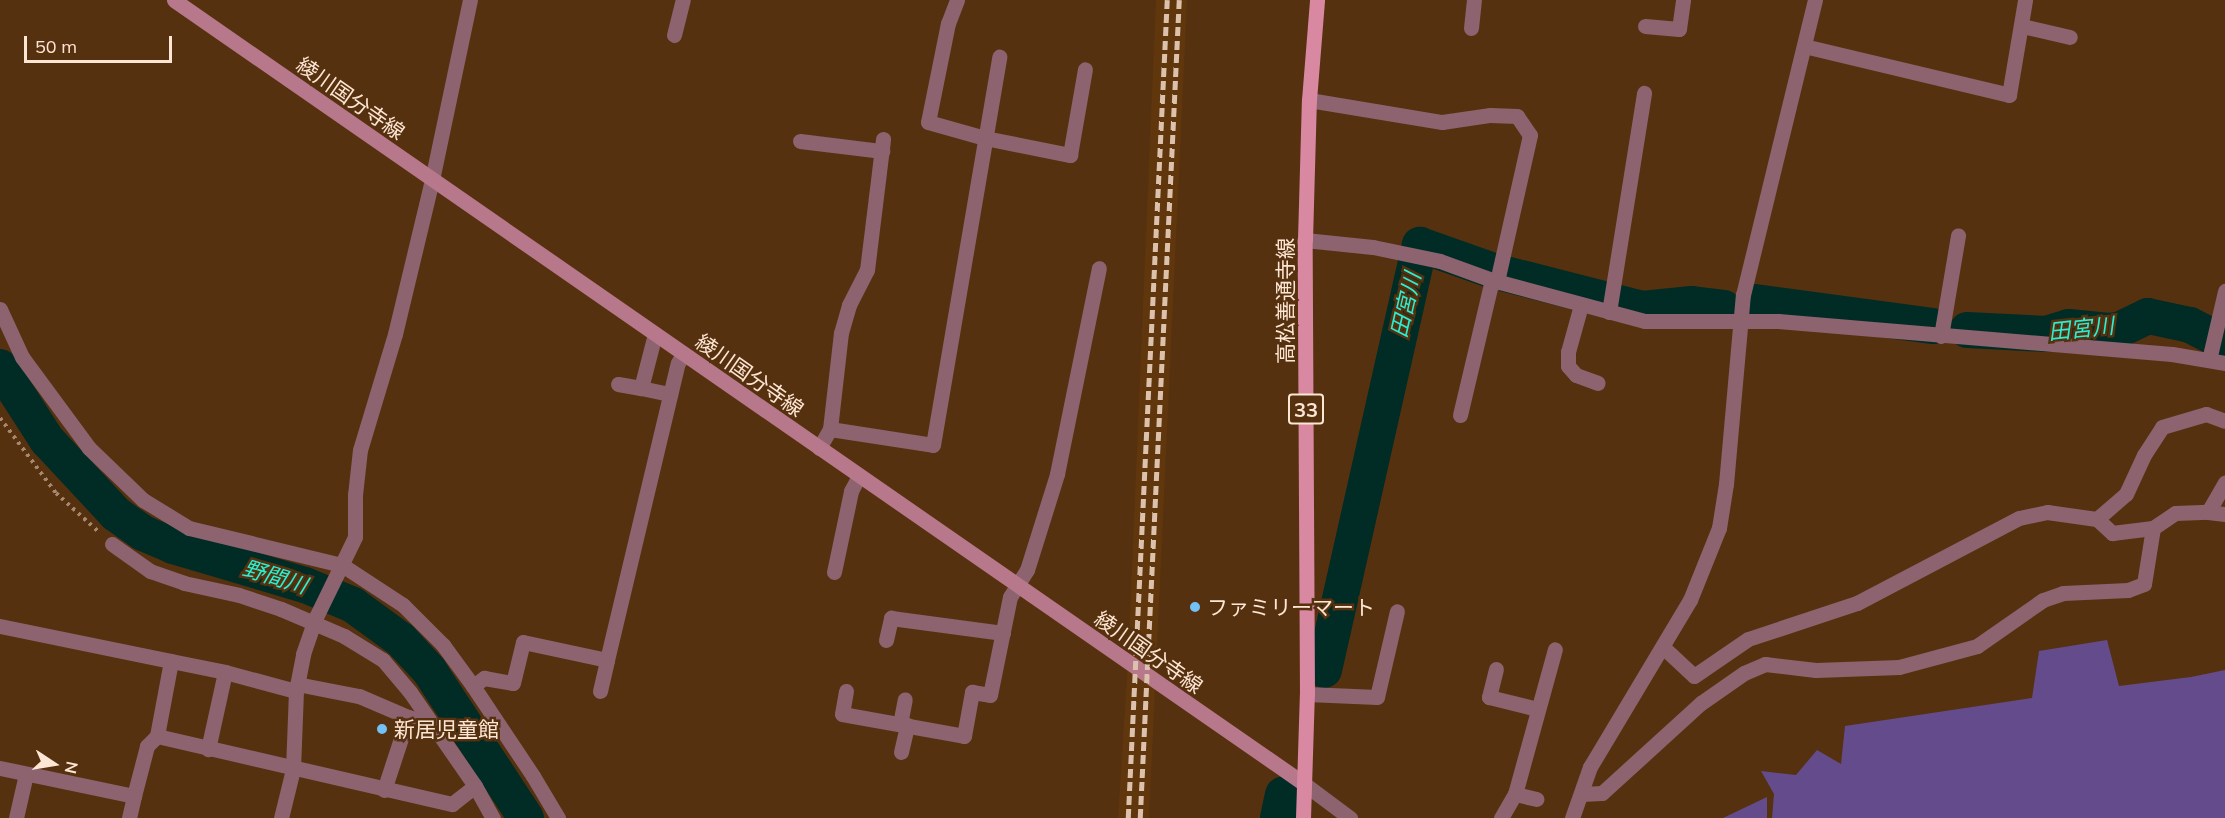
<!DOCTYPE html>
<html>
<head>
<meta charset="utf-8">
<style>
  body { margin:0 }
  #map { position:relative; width:2225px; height:818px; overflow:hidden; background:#56310f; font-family:Mulish,"Noto Sans JP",sans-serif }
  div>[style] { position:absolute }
  .built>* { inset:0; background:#60360d }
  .green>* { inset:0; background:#634b8c }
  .river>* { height:36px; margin:-18px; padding:0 18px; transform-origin:18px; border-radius:18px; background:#002c25 }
  .path>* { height:4px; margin-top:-2px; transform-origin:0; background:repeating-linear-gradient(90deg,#a7886e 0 3px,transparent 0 7.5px) }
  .street>* { height:15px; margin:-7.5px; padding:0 7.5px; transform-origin:7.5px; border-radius:7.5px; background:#8c636f }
  .secondary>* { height:15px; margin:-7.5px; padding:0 7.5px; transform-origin:7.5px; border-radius:7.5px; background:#b7788c }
  .primary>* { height:15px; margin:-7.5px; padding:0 7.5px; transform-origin:7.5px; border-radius:7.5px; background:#d988a2 }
  .rail>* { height:4.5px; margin-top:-2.25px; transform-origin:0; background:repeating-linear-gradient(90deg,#dcc2ac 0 9px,transparent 0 13.5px) }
  .dots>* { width:16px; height:16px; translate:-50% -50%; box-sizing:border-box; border:3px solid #56310f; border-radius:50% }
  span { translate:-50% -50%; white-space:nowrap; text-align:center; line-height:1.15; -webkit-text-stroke:5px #56310f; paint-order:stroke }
  .shield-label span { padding:2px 4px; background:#56310f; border:2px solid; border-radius:4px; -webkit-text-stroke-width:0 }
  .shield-label { font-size:20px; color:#fee6d4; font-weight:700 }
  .street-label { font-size:21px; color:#fee6d4 }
  .poi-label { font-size:21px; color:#fee6d4 }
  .left { translate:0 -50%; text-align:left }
  .water-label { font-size:22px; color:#26f1d4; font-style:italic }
  .north { position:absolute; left:24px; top:734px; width:60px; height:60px; -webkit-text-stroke:4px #56310f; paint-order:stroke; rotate:102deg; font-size:16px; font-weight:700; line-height:24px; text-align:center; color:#fee6d4 }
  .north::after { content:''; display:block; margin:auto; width:21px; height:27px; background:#fee6d4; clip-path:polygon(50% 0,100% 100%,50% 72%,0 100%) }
  .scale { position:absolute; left:24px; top:36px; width:148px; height:27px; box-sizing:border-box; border:3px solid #fee6d4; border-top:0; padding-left:8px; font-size:18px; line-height:21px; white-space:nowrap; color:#fee6d4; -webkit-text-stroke:4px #56310f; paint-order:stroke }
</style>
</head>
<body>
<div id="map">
  <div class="built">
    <i style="clip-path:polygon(1156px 0,1187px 0,1149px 818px,1118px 818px,1128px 662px)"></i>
  </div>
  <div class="green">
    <i style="clip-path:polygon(2107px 640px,2119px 686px,2191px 677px,2225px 670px,2225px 818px,1772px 818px,1774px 794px,1761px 771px,1796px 775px,1817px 750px,1841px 764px,1845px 726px,2032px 698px,2039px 651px)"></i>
    <i style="clip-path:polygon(1767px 797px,1767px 818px,1723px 818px)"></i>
  </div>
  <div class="river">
    <i style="left:1755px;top:302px;width:180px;rotate:7.7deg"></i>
    <i style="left:1967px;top:330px;width:79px;rotate:2.9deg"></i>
    <i style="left:2046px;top:334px;width:24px;rotate:-17deg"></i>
    <i style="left:2069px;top:327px;width:40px;rotate:5.7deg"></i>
    <i style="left:2109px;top:331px;width:10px;rotate:-6deg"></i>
    <i style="left:2119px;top:330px;width:32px;rotate:-26deg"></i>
    <i style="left:2148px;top:316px;width:43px;rotate:12.1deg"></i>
    <i style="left:2190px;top:325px;width:39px;rotate:27deg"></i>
    <i style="left:0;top:367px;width:87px;rotate:57.2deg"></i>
    <i style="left:47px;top:440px;width:101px;rotate:47deg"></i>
    <i style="left:116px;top:514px;width:33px;rotate:35deg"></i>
    <i style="left:143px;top:533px;width:33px;rotate:23deg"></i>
    <i style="left:173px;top:546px;width:138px;rotate:16.5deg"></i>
    <i style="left:305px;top:585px;width:52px;rotate:22.6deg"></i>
    <i style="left:353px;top:605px;width:59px;rotate:36.1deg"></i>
    <i style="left:401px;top:640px;width:41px;rotate:47deg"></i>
    <i style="left:429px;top:670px;width:177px;rotate:56.8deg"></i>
    <i style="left:1324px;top:670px;width:436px;rotate:-77.3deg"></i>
    <i style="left:1420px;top:245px;width:78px;rotate:19.4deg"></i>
    <i style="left:1494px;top:271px;width:153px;rotate:14.4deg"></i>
    <i style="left:1642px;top:309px;width:50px;rotate:-5.7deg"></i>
    <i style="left:1692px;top:304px;width:32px;rotate:7deg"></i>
    <i style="left:1278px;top:818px;width:24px;rotate:-78deg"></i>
  </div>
  <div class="path">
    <i style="left:0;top:418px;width:94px;rotate:53.3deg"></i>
    <i style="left:56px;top:493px;width:59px;rotate:42.3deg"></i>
  </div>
  <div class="street">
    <i style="left:957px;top:0;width:25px;rotate:111deg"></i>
    <i style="left:948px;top:23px;width:101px;rotate:101.4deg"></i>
    <i style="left:928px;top:122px;width:59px;rotate:15.7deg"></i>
    <i style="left:985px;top:138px;width:87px;rotate:11.3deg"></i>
    <i style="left:1070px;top:155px;width:87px;rotate:-80.1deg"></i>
    <i style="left:1645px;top:26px;width:34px;rotate:5deg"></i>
    <i style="left:1679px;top:29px;width:29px;rotate:-82deg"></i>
    <i style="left:2022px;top:26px;width:49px;rotate:12.9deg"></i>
    <i style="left:1471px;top:28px;width:28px;rotate:-84deg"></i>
    <i style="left:674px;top:35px;width:36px;rotate:-76deg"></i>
    <i style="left:1804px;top:46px;width:211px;rotate:13.4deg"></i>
    <i style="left:2009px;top:95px;width:96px;rotate:-80.4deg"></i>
    <i style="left:1309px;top:100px;width:135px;rotate:9.4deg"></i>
    <i style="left:1442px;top:122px;width:49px;rotate:-8.3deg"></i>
    <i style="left:1490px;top:115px;width:27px;rotate:2deg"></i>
    <i style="left:1517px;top:116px;width:23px;rotate:56deg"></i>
    <i style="left:1530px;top:135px;width:151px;rotate:102.7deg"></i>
    <i style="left:800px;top:141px;width:83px;rotate:7deg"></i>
    <i style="left:1305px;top:240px;width:68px;rotate:5.9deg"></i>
    <i style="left:1373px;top:247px;width:68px;rotate:11.8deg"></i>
    <i style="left:1440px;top:261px;width:55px;rotate:20.1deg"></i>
    <i style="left:1492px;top:280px;width:158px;rotate:15deg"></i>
    <i style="left:1645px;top:321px;width:133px"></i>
    <i style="left:1778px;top:321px;width:395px;rotate:4.8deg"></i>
    <i style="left:2172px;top:354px;width:54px;rotate:9.6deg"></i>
    <i style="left:1581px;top:305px;width:49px;rotate:105.5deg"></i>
    <i style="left:1568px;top:352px;width:14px;rotate:90deg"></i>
    <i style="left:1568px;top:366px;width:12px;rotate:48deg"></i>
    <i style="left:1576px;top:375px;width:23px;rotate:20deg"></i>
    <i style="left:0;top:309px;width:53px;rotate:65.4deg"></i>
    <i style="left:22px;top:357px;width:113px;rotate:53.6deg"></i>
    <i style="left:89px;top:448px;width:75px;rotate:43.9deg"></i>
    <i style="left:143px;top:500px;width:54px;rotate:31.3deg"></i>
    <i style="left:189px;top:528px;width:157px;rotate:13.6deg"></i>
    <i style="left:342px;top:565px;width:73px;rotate:33.3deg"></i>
    <i style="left:403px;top:605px;width:57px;rotate:45deg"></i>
    <i style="left:443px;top:645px;width:51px;rotate:53.8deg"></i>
    <i style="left:473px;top:686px;width:108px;rotate:56.3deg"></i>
    <i style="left:533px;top:776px;width:49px;rotate:59.2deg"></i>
    <i style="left:1609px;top:312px;width:222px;rotate:-80.9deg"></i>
    <i style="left:655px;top:334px;width:56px;rotate:104.5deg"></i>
    <i style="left:641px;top:388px;width:30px;rotate:12deg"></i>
    <i style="left:1941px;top:336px;width:102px;rotate:-80.4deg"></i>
    <i style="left:2209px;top:360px;width:71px;rotate:-76.9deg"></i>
    <i style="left:618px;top:384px;width:23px;rotate:10deg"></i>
    <i style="left:1460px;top:415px;width:139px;rotate:-76.7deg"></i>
    <i style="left:830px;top:429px;width:97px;rotate:-83.5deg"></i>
    <i style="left:841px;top:333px;width:29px;rotate:-74deg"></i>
    <i style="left:849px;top:305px;width:39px;rotate:-63deg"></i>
    <i style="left:867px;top:270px;width:132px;rotate:-83deg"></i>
    <i style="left:819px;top:448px;width:22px;rotate:-60deg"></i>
    <i style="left:830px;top:429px;width:104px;rotate:8.8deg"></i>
    <i style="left:933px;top:445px;width:394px;rotate:-80.3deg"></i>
    <i style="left:2208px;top:512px;width:17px;rotate:7deg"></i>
    <i style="left:2097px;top:519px;width:38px;rotate:-41deg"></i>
    <i style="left:2126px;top:494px;width:43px;rotate:-65.2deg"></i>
    <i style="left:2144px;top:455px;width:33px;rotate:-57deg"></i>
    <i style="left:2162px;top:427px;width:46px;rotate:-16.5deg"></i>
    <i style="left:2206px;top:414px;width:20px;rotate:20deg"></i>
    <i style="left:112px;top:544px;width:47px;rotate:35.4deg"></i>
    <i style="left:150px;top:571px;width:36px;rotate:19deg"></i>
    <i style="left:184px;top:583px;width:56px;rotate:12.3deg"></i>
    <i style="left:239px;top:595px;width:44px;rotate:18.4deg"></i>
    <i style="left:281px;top:609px;width:69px;rotate:23.2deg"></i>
    <i style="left:344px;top:636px;width:46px;rotate:31.6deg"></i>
    <i style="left:383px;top:660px;width:42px;rotate:49.8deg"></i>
    <i style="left:410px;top:692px;width:114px;rotate:55.3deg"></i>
    <i style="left:475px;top:786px;width:37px;rotate:61deg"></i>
    <i style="left:834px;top:572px;width:83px;rotate:-78.1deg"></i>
    <i style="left:851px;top:491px;width:17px;rotate:-62deg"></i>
    <i style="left:0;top:626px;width:175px;rotate:11.6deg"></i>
    <i style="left:171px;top:661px;width:76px;rotate:100.6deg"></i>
    <i style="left:886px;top:640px;width:23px;rotate:-77deg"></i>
    <i style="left:891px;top:618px;width:113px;rotate:7.6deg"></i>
    <i style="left:1664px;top:648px;width:41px;rotate:43deg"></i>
    <i style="left:1694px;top:676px;width:65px;rotate:-34.4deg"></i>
    <i style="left:1748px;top:639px;width:115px;rotate:-18.3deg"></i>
    <i style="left:1857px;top:603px;width:183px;rotate:-27.7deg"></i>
    <i style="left:2019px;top:518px;width:29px;rotate:-12deg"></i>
    <i style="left:2047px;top:512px;width:50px;rotate:8deg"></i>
    <i style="left:2097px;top:519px;width:21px;rotate:43deg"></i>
    <i style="left:2112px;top:533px;width:41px;rotate:-7deg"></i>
    <i style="left:171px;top:661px;width:55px;rotate:11.5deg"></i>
    <i style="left:225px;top:672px;width:79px;rotate:102.4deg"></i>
    <i style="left:1496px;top:669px;width:29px;rotate:104deg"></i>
    <i style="left:1489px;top:697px;width:49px;rotate:14deg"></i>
    <i style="left:225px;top:672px;width:73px;rotate:15deg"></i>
    <i style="left:297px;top:684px;width:63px;rotate:11deg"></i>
    <i style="left:359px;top:696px;width:53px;rotate:23.2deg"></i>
    <i style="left:473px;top:686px;width:14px;rotate:-36deg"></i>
    <i style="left:484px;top:678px;width:29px;rotate:10deg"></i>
    <i style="left:513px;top:683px;width:42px;rotate:-76.3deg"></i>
    <i style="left:523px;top:642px;width:86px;rotate:12.1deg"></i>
    <i style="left:607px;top:660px;width:305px;rotate:-76.6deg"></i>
    <i style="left:678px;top:363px;width:10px;rotate:-61deg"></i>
    <i style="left:600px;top:691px;width:32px;rotate:-77deg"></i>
    <i style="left:846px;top:691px;width:23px;rotate:100deg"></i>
    <i style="left:842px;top:714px;width:124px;rotate:10.2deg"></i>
    <i style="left:964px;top:736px;width:45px;rotate:-79.7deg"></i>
    <i style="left:972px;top:692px;width:18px;rotate:9deg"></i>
    <i style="left:990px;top:695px;width:100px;rotate:-78.5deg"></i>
    <i style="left:1010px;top:597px;width:32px;rotate:-58deg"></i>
    <i style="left:1027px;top:570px;width:101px;rotate:-72.6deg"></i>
    <i style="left:1057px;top:474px;width:210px;rotate:-78.5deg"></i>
    <i style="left:1307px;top:694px;width:70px;rotate:2.5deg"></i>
    <i style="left:1377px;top:697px;width:88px;rotate:-76.9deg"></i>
    <i style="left:900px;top:724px;width:25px;rotate:-79deg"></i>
    <i style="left:901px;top:752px;width:28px;rotate:-77deg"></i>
    <i style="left:0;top:768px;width:137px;rotate:11.8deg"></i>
    <i style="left:134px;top:796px;width:52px;rotate:-75.4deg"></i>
    <i style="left:147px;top:746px;width:14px;rotate:-45deg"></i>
    <i style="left:157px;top:736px;width:303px;rotate:13deg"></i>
    <i style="left:452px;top:804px;width:29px;rotate:-38deg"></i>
    <i style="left:1303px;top:783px;width:59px;rotate:36.7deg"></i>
    <i style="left:384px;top:790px;width:77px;rotate:-71.8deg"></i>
    <i style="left:408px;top:717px;width:8px;rotate:14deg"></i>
    <i style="left:1515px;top:794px;width:22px;rotate:13deg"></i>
    <i style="left:1581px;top:794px;width:21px;rotate:-3deg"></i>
    <i style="left:1602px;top:793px;width:134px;rotate:-42.3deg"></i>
    <i style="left:1701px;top:703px;width:52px;rotate:-34.9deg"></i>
    <i style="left:1744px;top:673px;width:23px;rotate:-23deg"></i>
    <i style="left:1765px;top:664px;width:51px;rotate:6.7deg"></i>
    <i style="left:1816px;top:670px;width:83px;rotate:-2.1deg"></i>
    <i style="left:1899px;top:667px;width:81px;rotate:-15.1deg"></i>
    <i style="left:1977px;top:646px;width:80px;rotate:-34.9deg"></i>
    <i style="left:2043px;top:600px;width:21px;rotate:-19deg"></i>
    <i style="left:2063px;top:593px;width:65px;rotate:-2.6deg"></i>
    <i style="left:2128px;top:590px;width:17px;rotate:-21deg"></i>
    <i style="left:2144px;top:584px;width:57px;rotate:-80.9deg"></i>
    <i style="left:2153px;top:528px;width:27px;rotate:-34deg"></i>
    <i style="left:2175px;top:513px;width:33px;rotate:-2deg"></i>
    <i style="left:2208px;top:512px;width:34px;rotate:-60deg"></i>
    <i style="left:16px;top:818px;width:45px;rotate:-77.2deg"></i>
    <i style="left:129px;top:818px;width:23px;rotate:-77deg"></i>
    <i style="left:281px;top:818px;width:50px;rotate:-76.2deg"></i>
    <i style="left:293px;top:769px;width:78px;rotate:-87.8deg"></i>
    <i style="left:296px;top:691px;width:38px;rotate:-79deg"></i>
    <i style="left:303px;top:654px;width:39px;rotate:-71deg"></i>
    <i style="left:316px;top:617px;width:89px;rotate:-64deg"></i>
    <i style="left:355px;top:537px;width:42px;rotate:-90deg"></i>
    <i style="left:355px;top:495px;width:45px;rotate:-83.7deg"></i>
    <i style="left:360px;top:450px;width:121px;rotate:-73.2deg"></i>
    <i style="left:395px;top:334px;width:158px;rotate:-76.5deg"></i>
    <i style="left:432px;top:180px;width:184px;rotate:-78.1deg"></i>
    <i style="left:1501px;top:818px;width:28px;rotate:-60deg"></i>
    <i style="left:1515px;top:794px;width:150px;rotate:-74.6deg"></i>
    <i style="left:1572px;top:818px;width:54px;rotate:-70.6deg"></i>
    <i style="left:1590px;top:767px;width:195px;rotate:-59.1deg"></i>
    <i style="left:1690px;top:600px;width:78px;rotate:-68.1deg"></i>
    <i style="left:1719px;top:528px;width:45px;rotate:-81deg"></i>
    <i style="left:1726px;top:484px;width:190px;rotate:-84.9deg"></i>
    <i style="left:1743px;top:295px;width:304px;rotate:-76.3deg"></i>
  </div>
  <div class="secondary">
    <i style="left:174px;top:0;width:1374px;rotate:34.74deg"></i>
  </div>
  <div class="primary">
    <i style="left:1303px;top:818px;width:124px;rotate:-88.2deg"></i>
    <i style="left:1307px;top:694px;width:454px;rotate:-90.3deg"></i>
    <i style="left:1305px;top:240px;width:140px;rotate:-88.4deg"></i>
    <i style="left:1309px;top:100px;width:100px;rotate:-85.4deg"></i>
  </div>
  <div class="rail">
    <i style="left:1128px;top:818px;width:819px;rotate:-87.27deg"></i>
    <i style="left:1140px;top:818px;width:819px;rotate:-87.27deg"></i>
  </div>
  <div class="dots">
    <i style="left:1195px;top:607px;background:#73c1f5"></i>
    <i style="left:382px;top:729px;background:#73c1f5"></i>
  </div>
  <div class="shield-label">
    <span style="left:1306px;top:409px">33</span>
  </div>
  <div class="street-label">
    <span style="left:351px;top:98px;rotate:35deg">綾川国分寺線</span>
    <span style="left:1285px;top:301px;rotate:-90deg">高松善通寺線</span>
    <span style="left:750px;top:375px;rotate:35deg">綾川国分寺線</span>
    <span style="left:1149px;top:652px;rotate:35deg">綾川国分寺線</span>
  </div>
  <div class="poi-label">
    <span class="left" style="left:1207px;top:607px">ファミリーマート</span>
    <span class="left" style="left:394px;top:729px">新居児童館</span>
  </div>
  <div class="water-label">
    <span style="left:1406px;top:305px;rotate:-77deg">田宮川</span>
    <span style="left:2081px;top:329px;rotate:-6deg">田宮川</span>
    <span style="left:275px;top:577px;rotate:17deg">野間川</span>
  </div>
  <div class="north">N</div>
  <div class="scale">50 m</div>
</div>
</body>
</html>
